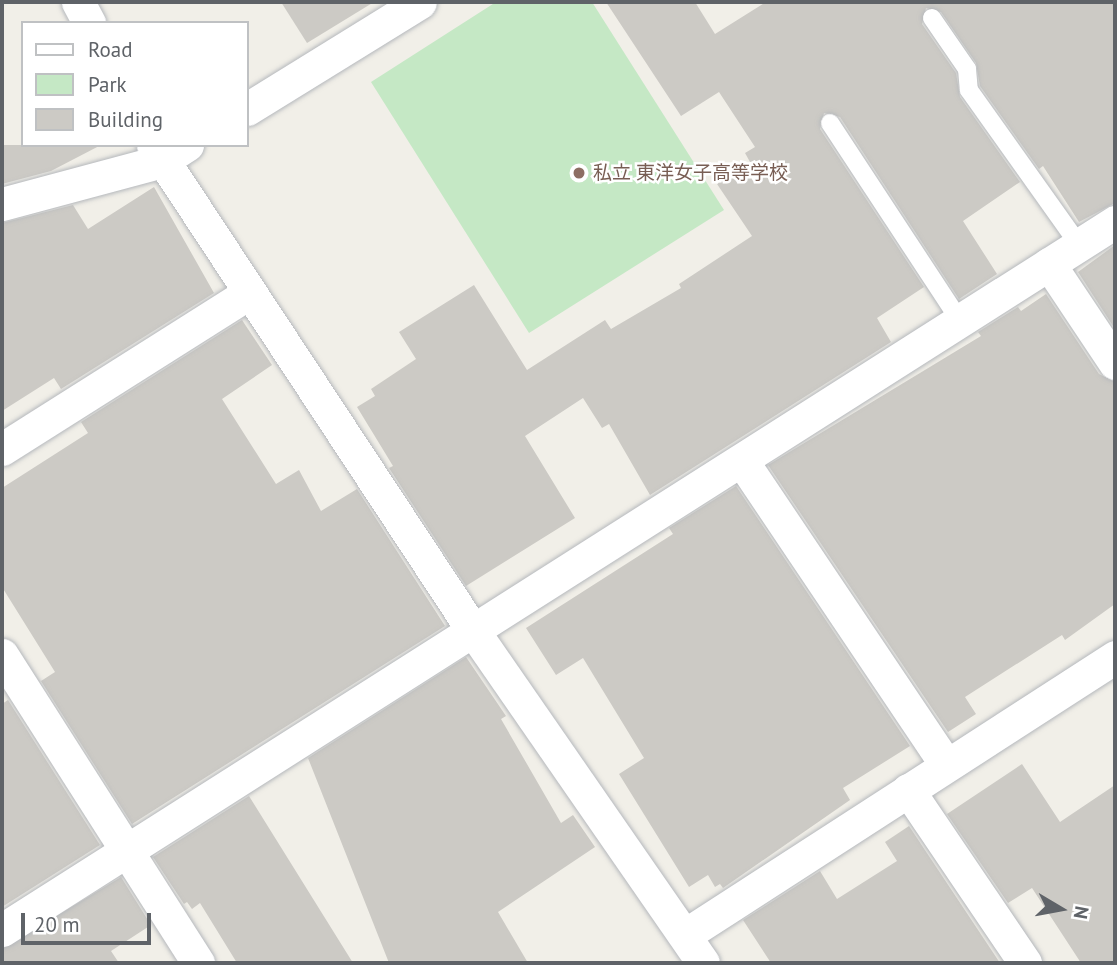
<!DOCTYPE html>
<html>
<head>
<meta charset="utf-8">
<style>
  body { margin:0 }
  #map { position:relative; width:1117px; height:965px; overflow:hidden; background:#f1efe8; font-family:"PT Sans","Noto Sans JP",sans-serif }
  div>[style] { position:absolute }
  .green>* { inset:0; background:#c5e8c5 }
  .building>* { inset:0; background:#cccac5 }
  .roads { filter:drop-shadow(0 0 2px #b5b8bc) drop-shadow(0 0 2px #b5b8bc) }
  .service>* { height:18px; margin:-9px; padding:0 9px; transform-origin:9px; border-radius:9px; background:#fff }
  .minor>* { height:33px; margin:-16.5px; padding:0 16.5px; transform-origin:16.5px; border-radius:16.5px; background:#fff }
  .dots>* { width:19px; height:19px; translate:-50% -50%; box-sizing:border-box; border:4px solid #fff; border-radius:50% }
  span { translate:-50% -50%; white-space:nowrap; text-align:center; line-height:1.15; -webkit-text-stroke:5px #fff; paint-order:stroke }
  .education-label { font-size:19px; color:#785e54 }
  .left { translate:0 -50%; text-align:left }
  .frame { position:absolute; inset:0; border:4px solid #5f6368; pointer-events:none }
  .legend { position:absolute; left:21px; top:21px; width:228px; height:126px; box-sizing:border-box; background:#fff; border:2px solid #bfc1c3; margin:0; padding:9px 12px; list-style:none; font-size:21px; color:#5f6368 }
  .legend li { display:flex; align-items:center; gap:14px; height:35px }
  .legend b { width:35px; border:2px solid #bfc1c3 }
  .north { position:absolute; left:1026px; top:874px; width:70px; height:70px; -webkit-text-stroke:5px #fff; paint-order:stroke; rotate:100deg; font-size:19px; font-weight:700; line-height:28px; text-align:center; color:#5f6368 }
  .north::after { content:''; display:block; margin:auto; width:24px; height:32px; background:#5f6368; clip-path:polygon(50% 0,100% 100%,50% 72%,0 100%) }
  .scale { position:absolute; left:21px; top:913px; width:130px; height:32px; box-sizing:border-box; border:4px solid #5f6368; border-top:0; padding-left:9px; font-size:21px; line-height:24px; white-space:nowrap; color:#5f6368; -webkit-text-stroke:5px #fff; paint-order:stroke }
</style>
</head>
<body>
<div id="map">
  <div class="green">
    <i style="clip-path:polygon(496px 2px,592px 2px,724px 210px,529px 333px,371px 82px)"></i>
  </div>
  <div class="building">
    <i style="clip-path:polygon(281px 2px,374px 2px,307px 43px)"></i>
    <i style="clip-path:polygon(606px 2px,695px 2px,715px 34px,766px 2px,1115px 2px,1115px 203px,1079px 222px,1043px 166px,1039px 169px,980px 86px,976px 63px,941px 12px,926px 8px,922px 24px,956px 73px,960px 97px,1020px 182px,963px 221px,997px 274px,959px 299px,840px 117px,824px 113px,820px 129px,924px 287px,877px 318px,891px 342px,650px 495px,609px 424px,602px 428px,583px 398px,525px 436px,575px 518px,466px 586px,389px 468px,393px 466px,357px 407px,375px 396px,371px 389px,416px 359px,399px 332px,474px 285px,527px 370px,605px 320px,611px 329px,681px 288px,679px 284px,752px 236px,717px 184px,750px 162px,745px 153px,755px 147px,719px 92px,681px 116px)"></i>
    <i style="clip-path:polygon(2px 145px,101px 145px,51px 171px,2px 184px)"></i>
    <i style="clip-path:polygon(154px 187px,214px 293px,61px 389px,54px 378px,2px 411px,2px 223px,73px 205px,88px 229px)"></i>
    <i style="clip-path:polygon(1115px 245px,1115px 329px,1078px 272px)"></i>
    <i style="clip-path:polygon(1046px 294px,1099px 374px,1115px 382px,1115px 604px,1065px 640px,1062px 635px,965px 697px,976px 714px,948px 732px,768px 465px,981px 336px,978px 332px,1018px 307px,1021px 311px)"></i>
    <i style="clip-path:polygon(242px 320px,272px 365px,222px 399px,276px 484px,299px 470px,321px 511px,357px 489px,445px 626px,132px 824px,41px 681px,55px 672px,2px 587px,2px 488px,88px 433px,81px 422px)"></i>
    <i style="clip-path:polygon(736px 486px,910px 746px,843px 788px,850px 800px,723px 888px,720px 884px,715px 887px,708px 875px,689px 887px,619px 774px,644px 758px,583px 658px,556px 675px,526px 628px,673px 534px,669px 528px)"></i>
    <i style="clip-path:polygon(466px 657px,506px 716px,501px 719px,561px 823px,573px 815px,595px 847px,498px 912px,528px 963px,389px 963px,308px 758px)"></i>
    <i style="clip-path:polygon(8px 700px,100px 845px,2px 907px,2px 704px)"></i>
    <i style="clip-path:polygon(1022px 764px,1060px 822px,1115px 785px,1115px 963px,1081px 963px,1032px 888px,1008px 903px,947px 814px)"></i>
    <i style="clip-path:polygon(249px 796px,353px 963px,237px 963px,200px 903px,192px 909px,187px 902px,184px 904px,153px 857px)"></i>
    <i style="clip-path:polygon(909px 826px,1000px 963px,771px 963px,743px 920px,820px 871px,837px 899px,897px 861px,885px 842px)"></i>
    <i style="clip-path:polygon(121px 877px,151px 925px,111px 951px,119px 963px,2px 963px,2px 949px)"></i>
  </div>
  <div class="roads">
    <div class="service">
      <i style="left:932px;top:18px;width:62px;rotate:55.5deg"></i>
      <i style="left:967px;top:69px;width:21px;rotate:85deg"></i>
      <i style="left:969px;top:90px;width:190px;rotate:54.6deg"></i>
      <i style="left:830px;top:123px;width:237px;rotate:56.7deg"></i>
    </div>
    <div class="minor">
      <i style="left:78px;top:2px;width:24px;rotate:62deg"></i>
      <i style="left:247px;top:109px;width:203px;rotate:-31.7deg"></i>
      <i style="left:153px;top:145px;width:583px;rotate:56.61deg"></i>
      <i style="left:474px;top:632px;width:402px;rotate:55.3deg"></i>
      <i style="left:2px;top:204px;width:166px;rotate:-15deg"></i>
      <i style="left:162px;top:161px;width:30px;rotate:-33deg"></i>
      <i style="left:1049px;top:264px;width:119px;rotate:56.3deg"></i>
      <i style="left:2px;top:449px;width:292px;rotate:-32.3deg"></i>
      <i style="left:742px;top:461px;width:366px;rotate:56.1deg"></i>
      <i style="left:2px;top:655px;width:365px;rotate:57.5deg"></i>
      <i style="left:908px;top:790px;width:209px;rotate:55.9deg"></i>
      <i style="left:2px;top:930px;width:1319px;rotate:-32.46deg"></i>
      <i style="left:685px;top:935px;width:512px;rotate:-32.88deg"></i>
    </div>
  </div>
  <div class="dots">
    <i style="left:579px;top:173px;background:#8d6e63"></i>
  </div>
  <div class="education-label">
    <span class="left" style="left:593px;top:173px">私立 東洋女子高等学校</span>
  </div>
  <div class="frame"></div>
  <ul class="legend">
  <li><b style="height:9px;background:#fff"></b>Road</li>
  <li><b style="height:19px;background:#c5e8c5"></b>Park</li>
  <li><b style="height:19px;background:#cccac5"></b>Building</li>
  </ul>
  <div class="north">N</div>
  <div class="scale">20 m</div>
</div>
</body>
</html>
